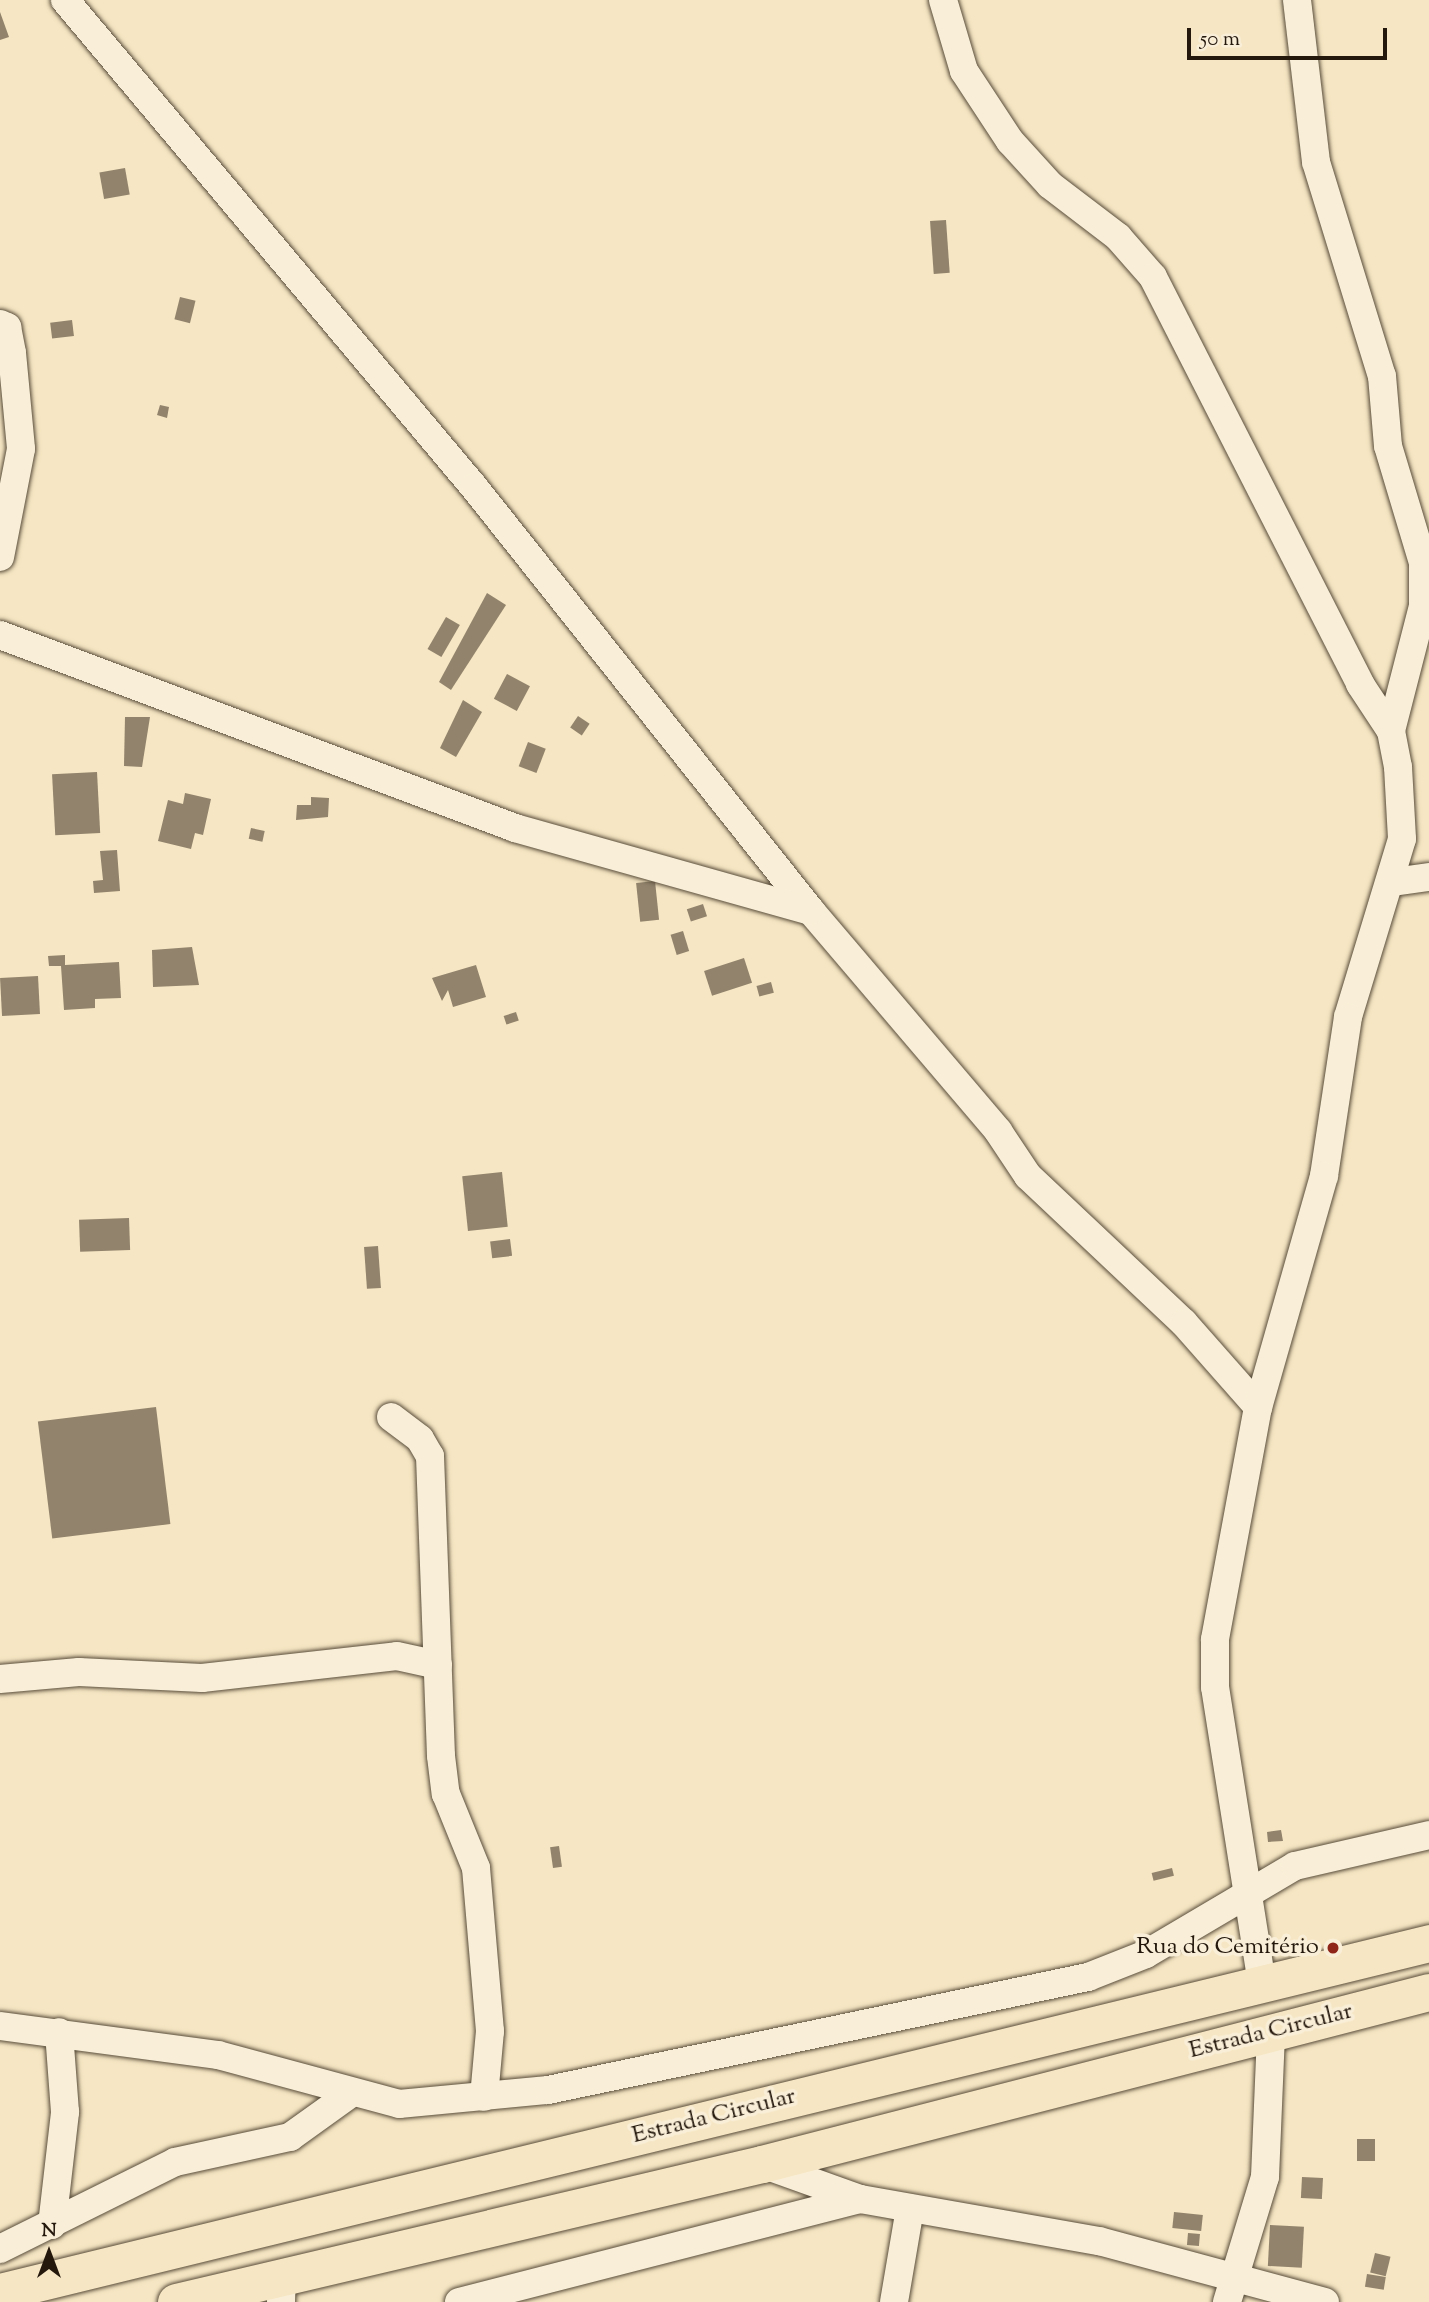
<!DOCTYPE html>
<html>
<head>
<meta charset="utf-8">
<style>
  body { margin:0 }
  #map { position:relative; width:1429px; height:2302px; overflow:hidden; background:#f6e6c3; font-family:"Sorts Mill Goudy",serif }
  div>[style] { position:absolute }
  .building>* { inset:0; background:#91836c; transform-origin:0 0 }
  .roads { filter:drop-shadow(0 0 2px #584c3a) drop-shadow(0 0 2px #584c3a) }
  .minor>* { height:28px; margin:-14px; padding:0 14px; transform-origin:14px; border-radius:14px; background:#f9efd8 }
  .major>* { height:37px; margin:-18.5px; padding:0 18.5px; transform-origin:18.5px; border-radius:18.5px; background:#f6e6c3 }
  .dots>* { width:19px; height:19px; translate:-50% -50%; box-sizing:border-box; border:4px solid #f9efd8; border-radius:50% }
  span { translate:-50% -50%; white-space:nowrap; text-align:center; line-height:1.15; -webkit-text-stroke:7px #f9efd8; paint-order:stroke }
  .poi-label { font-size:24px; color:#24180d }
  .right { translate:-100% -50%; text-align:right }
  .street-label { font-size:24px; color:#24180d }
  .north { position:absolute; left:14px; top:2218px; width:70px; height:70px; -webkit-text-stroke:5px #f9efd8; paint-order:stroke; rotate:0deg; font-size:19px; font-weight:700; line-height:28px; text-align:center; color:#24180d }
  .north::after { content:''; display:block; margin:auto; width:24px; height:32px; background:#24180d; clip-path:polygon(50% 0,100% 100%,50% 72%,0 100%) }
  .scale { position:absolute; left:1187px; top:28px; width:200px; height:32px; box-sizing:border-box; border:4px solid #24180d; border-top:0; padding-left:9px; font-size:21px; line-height:24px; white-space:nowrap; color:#24180d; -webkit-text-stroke:5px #f9efd8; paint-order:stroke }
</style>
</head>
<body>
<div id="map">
  <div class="building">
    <i style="clip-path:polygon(0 12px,9px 37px,0 40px)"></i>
    <i style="left:125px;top:168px;width:27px;height:26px;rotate:80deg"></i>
    <i style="left:946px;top:220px;width:53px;height:16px;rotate:86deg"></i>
    <i style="left:180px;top:297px;width:16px;height:23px;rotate:14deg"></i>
    <i style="left:72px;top:320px;width:16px;height:22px;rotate:83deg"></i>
    <i style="clip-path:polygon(160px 405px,169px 407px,167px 418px,157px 415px)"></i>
    <i style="clip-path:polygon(487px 593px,506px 605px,451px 690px,439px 682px)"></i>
    <i style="left:446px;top:617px;width:16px;height:37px;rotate:30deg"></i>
    <i style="left:507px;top:674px;width:26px;height:28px;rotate:28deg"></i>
    <i style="clip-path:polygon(463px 700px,482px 712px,456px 757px,440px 748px)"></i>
    <i style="left:578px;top:716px;width:14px;height:14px;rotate:34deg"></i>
    <i style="clip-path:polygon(125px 717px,150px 717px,142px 767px,124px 766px)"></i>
    <i style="left:528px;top:742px;width:19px;height:26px;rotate:21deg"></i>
    <i style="left:97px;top:772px;width:61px;height:45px;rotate:87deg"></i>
    <i style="clip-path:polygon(185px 793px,211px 799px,203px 835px,195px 833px,191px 849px,158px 841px,168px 800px,183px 804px)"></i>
    <i style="clip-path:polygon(311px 797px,329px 798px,328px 817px,296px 820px,297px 805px,311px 805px)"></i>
    <i style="left:251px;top:828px;width:14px;height:11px;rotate:12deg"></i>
    <i style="clip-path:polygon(117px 850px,120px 891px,94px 893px,93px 881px,103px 880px,100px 851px)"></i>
    <i style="left:655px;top:881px;width:39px;height:19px;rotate:84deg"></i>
    <i style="left:703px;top:904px;width:13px;height:17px;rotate:72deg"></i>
    <i style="left:683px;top:931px;width:21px;height:13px;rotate:73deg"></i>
    <i style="clip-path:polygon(192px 947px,199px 985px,153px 987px,152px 950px)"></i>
    <i style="clip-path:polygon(65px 955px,65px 965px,119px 962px,121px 998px,95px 999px,95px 1008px,64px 1010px,61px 966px,49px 966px,48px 956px)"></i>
    <i style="left:744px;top:958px;width:26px;height:42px;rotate:72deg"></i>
    <i style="clip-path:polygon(476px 965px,486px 997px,453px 1007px,448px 990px,442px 1001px,432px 978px)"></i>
    <i style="left:38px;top:976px;width:38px;height:38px;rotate:87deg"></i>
    <i style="left:771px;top:982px;width:11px;height:15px;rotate:75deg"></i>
    <i style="left:516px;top:1012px;width:9px;height:13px;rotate:72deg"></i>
    <i style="left:502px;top:1172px;width:55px;height:40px;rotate:84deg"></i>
    <i style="left:129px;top:1218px;width:32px;height:50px;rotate:88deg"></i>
    <i style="left:510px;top:1239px;width:17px;height:20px;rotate:83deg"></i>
    <i style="left:378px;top:1246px;width:42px;height:14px;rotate:86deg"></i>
    <i style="left:156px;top:1407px;width:118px;height:119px;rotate:83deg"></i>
    <i style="clip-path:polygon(1281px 1830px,1283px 1841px,1268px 1842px,1267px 1832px)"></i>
    <i style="left:559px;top:1846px;width:21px;height:9px;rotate:82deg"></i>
    <i style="left:1172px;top:1868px;width:8px;height:21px;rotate:76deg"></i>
    <i style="left:1357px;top:2139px;width:18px;height:22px"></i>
    <i style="left:1302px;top:2177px;width:21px;height:21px;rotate:3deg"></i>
    <i style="left:1174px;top:2212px;width:29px;height:16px;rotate:6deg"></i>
    <i style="left:1270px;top:2225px;width:34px;height:41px;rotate:3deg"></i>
    <i style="left:1188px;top:2233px;width:12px;height:12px;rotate:5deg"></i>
    <i style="left:1375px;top:2253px;width:16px;height:20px;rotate:14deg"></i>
    <i style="left:1367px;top:2274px;width:19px;height:13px;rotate:9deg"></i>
  </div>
  <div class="roads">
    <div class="minor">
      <i style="left:65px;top:0;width:636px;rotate:49.98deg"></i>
      <i style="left:474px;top:487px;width:542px;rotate:51.52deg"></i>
      <i style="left:811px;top:911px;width:289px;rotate:49.6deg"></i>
      <i style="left:998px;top:1131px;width:54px;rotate:56.3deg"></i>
      <i style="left:1028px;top:1176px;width:214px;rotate:43.3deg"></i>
      <i style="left:1184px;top:1323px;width:112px;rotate:48.6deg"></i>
      <i style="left:943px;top:0;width:74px;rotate:73.5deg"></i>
      <i style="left:964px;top:71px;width:84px;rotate:56.7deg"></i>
      <i style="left:1010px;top:141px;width:59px;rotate:47.7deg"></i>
      <i style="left:1050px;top:185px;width:86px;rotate:37.4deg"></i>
      <i style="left:1118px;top:237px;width:53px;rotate:48.8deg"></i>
      <i style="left:1153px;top:277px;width:457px;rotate:63deg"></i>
      <i style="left:1360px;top:684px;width:56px;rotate:56.6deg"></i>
      <i style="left:1391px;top:731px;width:37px;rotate:79deg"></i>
      <i style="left:1398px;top:767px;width:72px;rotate:86.8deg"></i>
      <i style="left:1402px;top:839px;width:186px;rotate:106.9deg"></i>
      <i style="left:1348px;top:1017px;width:161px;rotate:98.6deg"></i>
      <i style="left:1324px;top:1176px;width:240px;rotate:105.9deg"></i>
      <i style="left:1258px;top:1407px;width:237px;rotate:100.5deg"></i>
      <i style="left:1215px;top:1640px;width:47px;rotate:90deg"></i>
      <i style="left:1215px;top:1687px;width:301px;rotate:81deg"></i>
      <i style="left:1297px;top:0;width:163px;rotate:83.3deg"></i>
      <i style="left:1316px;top:162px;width:224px;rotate:72.9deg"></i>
      <i style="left:1382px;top:376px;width:70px;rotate:85.1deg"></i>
      <i style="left:1388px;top:446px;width:122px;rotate:73.3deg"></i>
      <i style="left:1423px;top:563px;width:43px;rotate:90deg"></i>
      <i style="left:1423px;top:606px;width:129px;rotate:104.4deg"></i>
      <i style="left:0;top:324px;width:8px;rotate:23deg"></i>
      <i style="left:7px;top:327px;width:26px;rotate:79deg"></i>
      <i style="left:12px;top:353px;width:96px;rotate:84.6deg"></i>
      <i style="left:21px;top:449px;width:110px;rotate:101deg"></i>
      <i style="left:0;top:635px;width:550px;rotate:20.54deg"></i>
      <i style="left:515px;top:828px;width:307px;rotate:15.7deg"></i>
      <i style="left:1393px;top:882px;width:36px;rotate:-8deg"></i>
      <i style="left:391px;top:1417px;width:36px;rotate:37deg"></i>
      <i style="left:420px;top:1439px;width:20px;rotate:60deg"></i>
      <i style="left:430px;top:1456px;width:300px;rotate:87.9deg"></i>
      <i style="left:441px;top:1756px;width:38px;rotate:83deg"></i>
      <i style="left:446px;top:1794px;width:80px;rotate:67.9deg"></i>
      <i style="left:476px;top:1868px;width:164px;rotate:85.1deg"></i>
      <i style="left:490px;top:2031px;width:66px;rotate:95.2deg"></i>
      <i style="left:0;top:1679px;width:79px;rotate:-5.1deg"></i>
      <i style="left:79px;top:1672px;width:123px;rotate:2.8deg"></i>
      <i style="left:202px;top:1678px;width:196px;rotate:-6.4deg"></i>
      <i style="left:397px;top:1656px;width:42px;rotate:12.4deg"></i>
      <i style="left:0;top:2026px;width:220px;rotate:7.6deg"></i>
      <i style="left:218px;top:2055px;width:188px;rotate:15.1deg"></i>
      <i style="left:399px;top:2104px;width:150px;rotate:-5.4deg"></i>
      <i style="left:548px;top:2090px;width:552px;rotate:-11.82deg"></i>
      <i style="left:1088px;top:1977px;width:62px;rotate:-21.6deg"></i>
      <i style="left:1146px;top:1954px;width:173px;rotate:-30.6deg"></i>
      <i style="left:1295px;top:1866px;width:138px;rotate:-13deg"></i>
      <i style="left:762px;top:2164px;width:104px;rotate:19.7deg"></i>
      <i style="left:860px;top:2199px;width:243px;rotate:10deg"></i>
      <i style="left:1099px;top:2241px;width:234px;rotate:15.1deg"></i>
      <i style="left:52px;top:2225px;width:114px;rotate:-83.4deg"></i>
      <i style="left:65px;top:2112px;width:80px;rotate:-94.3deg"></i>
      <i style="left:0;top:2249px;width:195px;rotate:-26.4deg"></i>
      <i style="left:175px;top:2162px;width:118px;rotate:-12.3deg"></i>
      <i style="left:290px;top:2137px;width:74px;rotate:-35.6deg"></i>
      <i style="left:281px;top:2302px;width:25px;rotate:-88deg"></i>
      <i style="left:459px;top:2302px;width:414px;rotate:-14.4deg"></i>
      <i style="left:894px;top:2302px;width:95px;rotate:-80.3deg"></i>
      <i style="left:1227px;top:2302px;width:131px;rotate:-73.1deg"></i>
      <i style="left:1265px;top:2177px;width:146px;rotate:-87.6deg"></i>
    </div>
    <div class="major">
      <i style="left:0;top:2292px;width:1471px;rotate:-13.72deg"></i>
      <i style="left:176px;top:2302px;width:602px;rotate:-13.25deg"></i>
      <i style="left:762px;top:2164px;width:689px;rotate:-14.46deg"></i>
    </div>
  </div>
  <div class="dots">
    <i style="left:1333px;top:1948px;background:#8f2418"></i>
  </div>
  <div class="poi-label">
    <span class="right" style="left:1319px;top:1948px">Rua do Cemitério</span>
  </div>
  <div class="street-label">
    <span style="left:1271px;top:2032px;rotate:-14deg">Estrada Circular</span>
    <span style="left:714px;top:2117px;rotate:-14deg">Estrada Circular</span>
  </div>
  <div class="north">N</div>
  <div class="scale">50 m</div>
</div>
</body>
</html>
